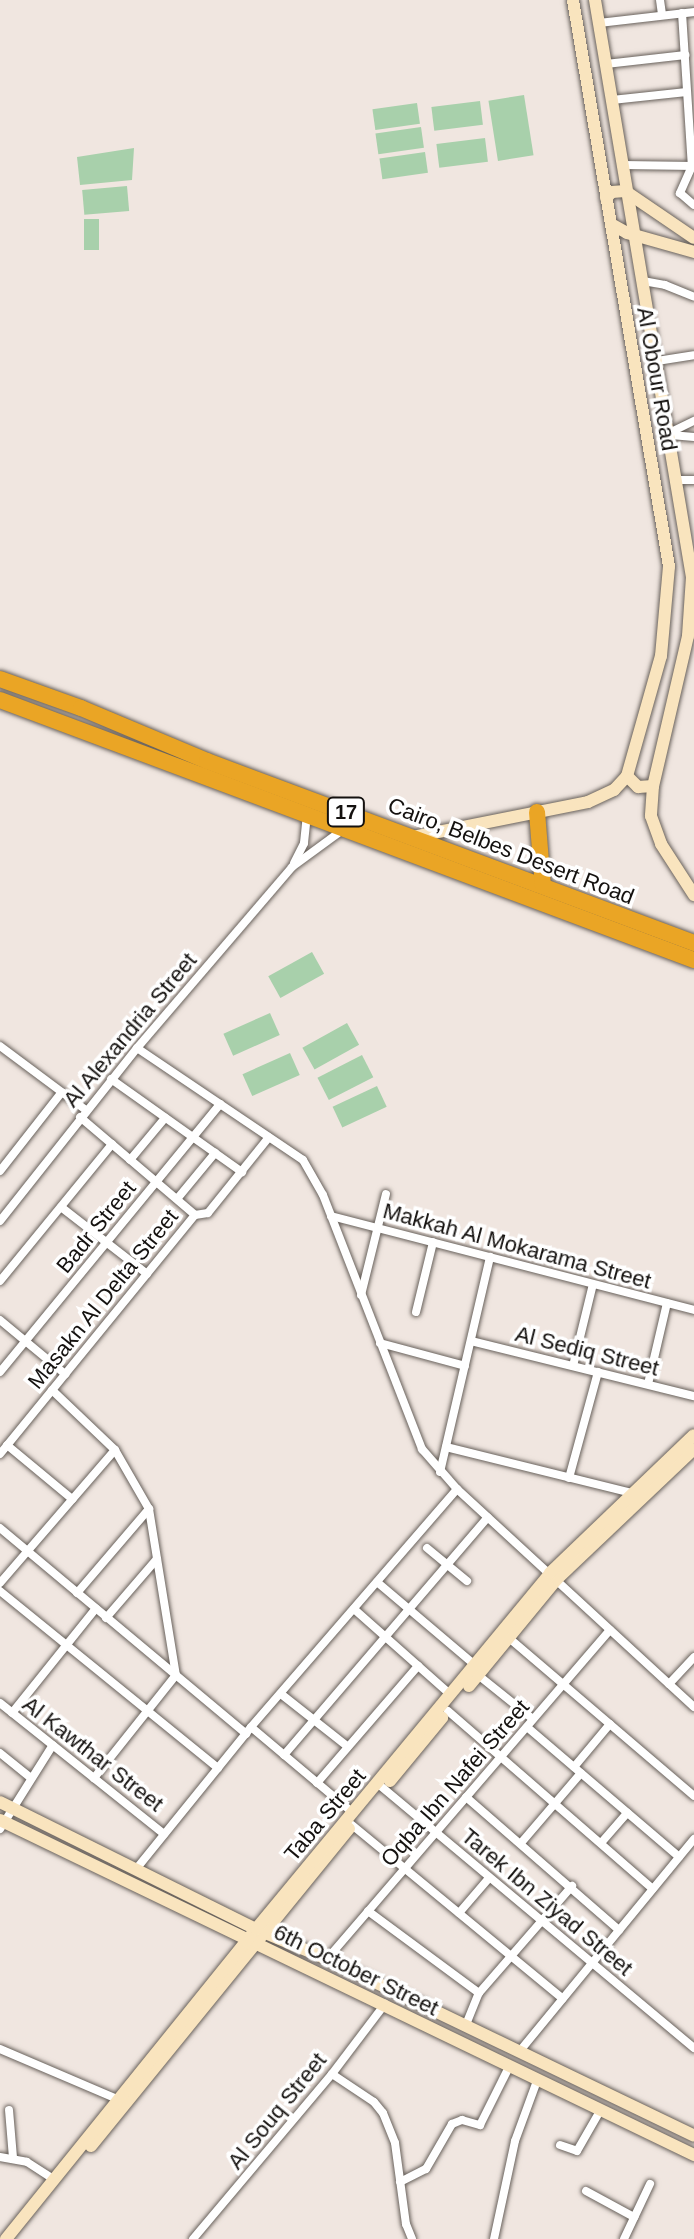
<!DOCTYPE html>
<html>
<head>
<meta charset="utf-8">
<style>
  body { margin:0 }
  #map { position:relative; width:694px; height:2239px; overflow:hidden; background:#f0e6e0; font-family:Arial,sans-serif }
  div>[style] { position:absolute }
  .green>* { inset:0; background:#a8d0ab; transform-origin:0 0 }
  .roads { filter:drop-shadow(0 0 2px #68615b) drop-shadow(0 0 2px #68615b) }
  .street>* { height:8px; margin:-4px; padding:0 4px; transform-origin:4px; border-radius:4px; background:#fff }
  .secondary>* { height:12px; margin:-6px; padding:0 6px; transform-origin:6px; border-radius:6px; background:#f9e4be }
  .highway>* { height:16px; margin:-8px; padding:0 8px; transform-origin:8px; border-radius:8px; background:#eaa525 }
  span { translate:-50% -50%; white-space:nowrap; text-align:center; line-height:1.15; -webkit-text-stroke:7px #fff; paint-order:stroke }
  .shield-label span { padding:2px 6px; background:#fff; border:2px solid; border-radius:6px; -webkit-text-stroke-width:0 }
  .shield-label { font-size:20px; color:#14110f; font-weight:700 }
  .street-label { font-size:22px; color:#14110f }
</style>
</head>
<body>
<div id="map">
  <div class="green">
    <i style="left:524px;top:95px;width:61px;height:36px;rotate:81deg"></i>
    <i style="left:480px;top:101px;width:24px;height:49px;rotate:83deg"></i>
    <i style="left:417px;top:103px;width:21px;height:45px;rotate:82deg"></i>
    <i style="left:421px;top:127px;width:21px;height:46px;rotate:82deg"></i>
    <i style="left:485px;top:138px;width:24px;height:49px;rotate:83deg"></i>
    <i style="clip-path:polygon(134px 148px,132px 180px,80px 185px,77px 157px)"></i>
    <i style="left:425px;top:152px;width:21px;height:46px;rotate:82deg"></i>
    <i style="left:127px;top:186px;width:25px;height:45px;rotate:85deg"></i>
    <i style="left:99px;top:219px;width:31px;height:15px;rotate:90deg"></i>
    <i style="left:312px;top:952px;width:25px;height:50px;rotate:61deg"></i>
    <i style="left:270px;top:1013px;width:24px;height:51px;rotate:66deg"></i>
    <i style="left:347px;top:1023px;width:25px;height:51px;rotate:61deg"></i>
    <i style="left:290px;top:1053px;width:24px;height:52px;rotate:66deg"></i>
    <i style="left:362px;top:1055px;width:25px;height:50px;rotate:63deg"></i>
    <i style="left:377px;top:1086px;width:23px;height:49px;rotate:65deg"></i>
  </div>
  <div class="roads">
    <div class="street">
      <i style="left:660px;top:0;width:15px;rotate:82deg"></i>
      <i style="left:682px;top:13px;width:153px;rotate:86.3deg"></i>
      <i style="left:692px;top:166px;width:30px;rotate:114deg"></i>
      <i style="left:680px;top:193px;width:18px;rotate:41deg"></i>
      <i style="left:599px;top:23px;width:96px;rotate:-6.6deg"></i>
      <i style="left:606px;top:64px;width:80px;rotate:-6.5deg"></i>
      <i style="left:612px;top:100px;width:75px;rotate:-6.1deg"></i>
      <i style="left:623px;top:165px;width:71px;rotate:0.8deg"></i>
      <i style="left:643px;top:281px;width:22px;rotate:10deg"></i>
      <i style="left:665px;top:285px;width:31px;rotate:22deg"></i>
      <i style="left:657px;top:361px;width:37px;rotate:-9deg"></i>
      <i style="left:669px;top:433px;width:28px;rotate:-26deg"></i>
      <i style="left:671px;top:435px;width:23px;rotate:5deg"></i>
      <i style="left:677px;top:480px;width:17px"></i>
      <i style="left:294px;top:863px;width:22px;rotate:-63deg"></i>
      <i style="left:304px;top:843px;width:28px;rotate:-84deg"></i>
      <i style="left:0;top:1046px;width:107px;rotate:36.7deg"></i>
      <i style="left:137px;top:1048px;width:200px;rotate:34deg"></i>
      <i style="left:303px;top:1160px;width:40px;rotate:60.3deg"></i>
      <i style="left:323px;top:1195px;width:273px;rotate:68.7deg"></i>
      <i style="left:422px;top:1449px;width:53px;rotate:48.8deg"></i>
      <i style="left:457px;top:1489px;width:322px;rotate:42.6deg"></i>
      <i style="left:111px;top:1079px;width:161px;rotate:35.4deg"></i>
      <i style="left:80px;top:1117px;width:151px;rotate:40.4deg"></i>
      <i style="left:130px;top:1160px;width:55px;rotate:-50.2deg"></i>
      <i style="left:0;top:1171px;width:100px;rotate:-51.9deg"></i>
      <i style="left:177px;top:1199px;width:60px;rotate:-50.4deg"></i>
      <i style="left:61px;top:1207px;width:109px;rotate:37.9deg"></i>
      <i style="left:331px;top:1216px;width:375px;rotate:14.5deg"></i>
      <i style="left:0;top:1221px;width:221px;rotate:-51.6deg"></i>
      <i style="left:137px;top:1048px;width:238px;rotate:-49.4deg"></i>
      <i style="left:292px;top:867px;width:64px;rotate:-36.2deg"></i>
      <i style="left:0;top:1281px;width:177px;rotate:-50.7deg"></i>
      <i style="left:361px;top:1295px;width:104px;rotate:-76.1deg"></i>
      <i style="left:416px;top:1312px;width:72px;rotate:-76.3deg"></i>
      <i style="left:0;top:1320px;width:85px;rotate:39.7deg"></i>
      <i style="left:471px;top:1341px;width:230px;rotate:13.9deg"></i>
      <i style="left:380px;top:1343px;width:88px;rotate:15.1deg"></i>
      <i style="left:573px;top:1366px;width:84px;rotate:-76.3deg"></i>
      <i style="left:0;top:1372px;width:347px;rotate:-50.6deg"></i>
      <i style="left:648px;top:1384px;width:83px;rotate:-76.8deg"></i>
      <i style="left:52px;top:1390px;width:87px;rotate:43.6deg"></i>
      <i style="left:115px;top:1450px;width:68px;rotate:60deg"></i>
      <i style="left:149px;top:1509px;width:168px;rotate:80.8deg"></i>
      <i style="left:176px;top:1675px;width:132px;rotate:128.5deg"></i>
      <i style="left:7px;top:1445px;width:85px;rotate:39.7deg"></i>
      <i style="left:446px;top:1447px;width:192px;rotate:13.9deg"></i>
      <i style="left:0;top:1454px;width:308px;rotate:-50.8deg"></i>
      <i style="left:195px;top:1215px;width:13px;rotate:-9deg"></i>
      <i style="left:208px;top:1213px;width:97px;rotate:-51.2deg"></i>
      <i style="left:440px;top:1472px;width:221px;rotate:-76.9deg"></i>
      <i style="left:569px;top:1478px;width:110px;rotate:-74.7deg"></i>
      <i style="left:0;top:1528px;width:321px;rotate:39.9deg"></i>
      <i style="left:427px;top:1548px;width:52px;rotate:39.5deg"></i>
      <i style="left:377px;top:1582px;width:128px;rotate:40.3deg"></i>
      <i style="left:0;top:1583px;width:176px;rotate:-49.2deg"></i>
      <i style="left:0;top:1591px;width:281px;rotate:39.1deg"></i>
      <i style="left:77px;top:1593px;width:111px;rotate:-49.4deg"></i>
      <i style="left:354px;top:1609px;width:130px;rotate:41.6deg"></i>
      <i style="left:106px;top:1618px;width:78px;rotate:-49.2deg"></i>
      <i style="left:509px;top:1638px;width:243px;rotate:40.5deg"></i>
      <i style="left:478px;top:1675px;width:70px;rotate:38.7deg"></i>
      <i style="left:669px;top:1684px;width:37px;rotate:-47deg"></i>
      <i style="left:281px;top:1694px;width:85px;rotate:38.3deg"></i>
      <i style="left:0;top:1703px;width:210px;rotate:38.6deg"></i>
      <i style="left:448px;top:1711px;width:271px;rotate:41deg"></i>
      <i style="left:12px;top:1713px;width:134px;rotate:-51.3deg"></i>
      <i style="left:251px;top:1727px;width:132px;rotate:40.1deg"></i>
      <i style="left:527px;top:1727px;width:200px;rotate:40.5deg"></i>
      <i style="left:0;top:1753px;width:40px;rotate:39deg"></i>
      <i style="left:284px;top:1755px;width:313px;rotate:-49.4deg"></i>
      <i style="left:574px;top:1767px;width:56px;rotate:-50.1deg"></i>
      <i style="left:317px;top:1783px;width:155px;rotate:-49.2deg"></i>
      <i style="left:377px;top:1783px;width:413px;rotate:39.9deg"></i>
      <i style="left:466px;top:1797px;width:203px;rotate:41deg"></i>
      <i style="left:352px;top:1825px;width:273px;rotate:39.5deg"></i>
      <i style="left:0;top:1829px;width:99px;rotate:-57.8deg"></i>
      <i style="left:521px;top:1843px;width:92px;rotate:-49.4deg"></i>
      <i style="left:601px;top:1843px;width:40px;rotate:-49deg"></i>
      <i style="left:137px;top:1868px;width:181px;rotate:-51deg"></i>
      <i style="left:251px;top:1727px;width:315px;rotate:-49.1deg"></i>
      <i style="left:368px;top:1911px;width:138px;rotate:36.5deg"></i>
      <i style="left:459px;top:1913px;width:46px;rotate:-49.4deg"></i>
      <i style="left:327px;top:1959px;width:434px;rotate:-49.3deg"></i>
      <i style="left:465px;top:2027px;width:37px;rotate:-68deg"></i>
      <i style="left:479px;top:1993px;width:142px;rotate:-49deg"></i>
      <i style="left:0;top:2049px;width:127px;rotate:23.1deg"></i>
      <i style="left:519px;top:2052px;width:276px;rotate:-50.6deg"></i>
      <i style="left:332px;top:2074px;width:50px;rotate:33.7deg"></i>
      <i style="left:374px;top:2102px;width:14px;rotate:51deg"></i>
      <i style="left:383px;top:2113px;width:32px;rotate:68deg"></i>
      <i style="left:395px;top:2143px;width:82px;rotate:82.3deg"></i>
      <i style="left:406px;top:2224px;width:16px;rotate:68deg"></i>
      <i style="left:9px;top:2110px;width:48px;rotate:85.2deg"></i>
      <i style="left:560px;top:2145px;width:18px;rotate:19deg"></i>
      <i style="left:577px;top:2151px;width:46px;rotate:-60.1deg"></i>
      <i style="left:0;top:2157px;width:27px;rotate:10deg"></i>
      <i style="left:27px;top:2162px;width:33px;rotate:33deg"></i>
      <i style="left:400px;top:2182px;width:29px;rotate:-27deg"></i>
      <i style="left:426px;top:2169px;width:52px;rotate:-60deg"></i>
      <i style="left:452px;top:2124px;width:11px;rotate:-22deg"></i>
      <i style="left:462px;top:2120px;width:19px;rotate:16deg"></i>
      <i style="left:480px;top:2125px;width:65px;rotate:-63.4deg"></i>
      <i style="left:586px;top:2191px;width:55px;rotate:28.4deg"></i>
      <i style="left:193px;top:2239px;width:216px;rotate:-49.9deg"></i>
      <i style="left:332px;top:2074px;width:88px;rotate:-52.9deg"></i>
      <i style="left:494px;top:2239px;width:100px;rotate:-77.9deg"></i>
      <i style="left:515px;top:2141px;width:64px;rotate:-69.9deg"></i>
      <i style="left:624px;top:2239px;width:61px;rotate:-64.7deg"></i>
    </div>
    <div class="secondary">
      <i style="left:595px;top:0;width:585px;rotate:80.46deg"></i>
      <i style="left:692px;top:577px;width:59px;rotate:93.9deg"></i>
      <i style="left:688px;top:636px;width:154px;rotate:103.1deg"></i>
      <i style="left:653px;top:786px;width:30px;rotate:94deg"></i>
      <i style="left:651px;top:816px;width:30px;rotate:70deg"></i>
      <i style="left:661px;top:844px;width:61px;rotate:57.1deg"></i>
      <i style="left:606px;top:198px;width:8px;rotate:-45deg"></i>
      <i style="left:612px;top:192px;width:13px;rotate:-4deg"></i>
      <i style="left:625px;top:191px;width:83px;rotate:34.3deg"></i>
      <i style="left:611px;top:224px;width:18px;rotate:29deg"></i>
      <i style="left:627px;top:233px;width:70px;rotate:15.8deg"></i>
      <i style="left:627px;top:776px;width:16px;rotate:45deg"></i>
      <i style="left:638px;top:787px;width:15px;rotate:-4deg"></i>
      <i style="left:413px;top:837px;width:178px;rotate:-11.3deg"></i>
      <i style="left:588px;top:802px;width:29px;rotate:-25deg"></i>
      <i style="left:614px;top:790px;width:19px;rotate:-47deg"></i>
      <i style="left:627px;top:776px;width:125px;rotate:-74.2deg"></i>
      <i style="left:661px;top:656px;width:90px;rotate:-84.9deg"></i>
      <i style="left:669px;top:566px;width:574px;rotate:-99.63deg"></i>
      <i style="left:469px;top:1686px;width:139px;rotate:-50.6deg"></i>
      <i style="left:557px;top:1579px;width:189px;rotate:-43.5deg"></i>
      <i style="left:390px;top:1781px;width:82px;rotate:-50.5deg"></i>
      <i style="left:0;top:1802px;width:286px;rotate:26.4deg"></i>
      <i style="left:256px;top:1929px;width:77px;rotate:22.9deg"></i>
      <i style="left:327px;top:1959px;width:407px;rotate:25.7deg"></i>
      <i style="left:0;top:1820px;width:771px;rotate:25.77deg"></i>
      <i style="left:91px;top:2146px;width:409px;rotate:-50.9deg"></i>
      <i style="left:6px;top:2239px;width:398px;rotate:-51.1deg"></i>
      <i style="left:256px;top:1929px;width:462px;rotate:-50.4deg"></i>
      <i style="left:550px;top:1573px;width:199px;rotate:-43.8deg"></i>
    </div>
    <div class="highway">
      <i style="left:0;top:679px;width:86px;rotate:19.7deg"></i>
      <i style="left:81px;top:708px;width:137px;rotate:22.8deg"></i>
      <i style="left:207px;top:761px;width:520px;rotate:20.49deg"></i>
      <i style="left:0;top:700px;width:741px;rotate:20.54deg"></i>
      <i style="left:537px;top:812px;width:74px;rotate:85.4deg"></i>
    </div>
  </div>
  <div class="shield-label">
    <span style="left:346px;top:812px">17</span>
  </div>
  <div class="street-label">
    <span style="left:657px;top:379px;rotate:80deg">Al Obour Road</span>
    <span style="left:511px;top:851px;rotate:21deg">Cairo, Belbes Desert Road</span>
    <span style="left:130px;top:1030px;rotate:-50deg">Al Alexandria Street</span>
    <span style="left:96px;top:1227px;rotate:-51deg">Badr Street</span>
    <span style="left:517px;top:1246px;rotate:15deg">Makkah Al Mokarama Street</span>
    <span style="left:103px;top:1299px;rotate:-51deg">Masakn Al Delta Street</span>
    <span style="left:587px;top:1351px;rotate:14deg">Al Sediq Street</span>
    <span style="left:93px;top:1754px;rotate:38deg">Al Kawthar Street</span>
    <span style="left:455px;top:1783px;rotate:-49deg">Oqba Ibn Nafei Street</span>
    <span style="left:325px;top:1815px;rotate:-50deg">Taba Street</span>
    <span style="left:547px;top:1902px;rotate:40deg">Tarek Ibn Ziyad Street</span>
    <span style="left:356px;top:1970px;rotate:26deg">6th October Street</span>
    <span style="left:277px;top:2111px;rotate:-51deg">Al Souq Street</span>
  </div>
</div>
</body>
</html>
